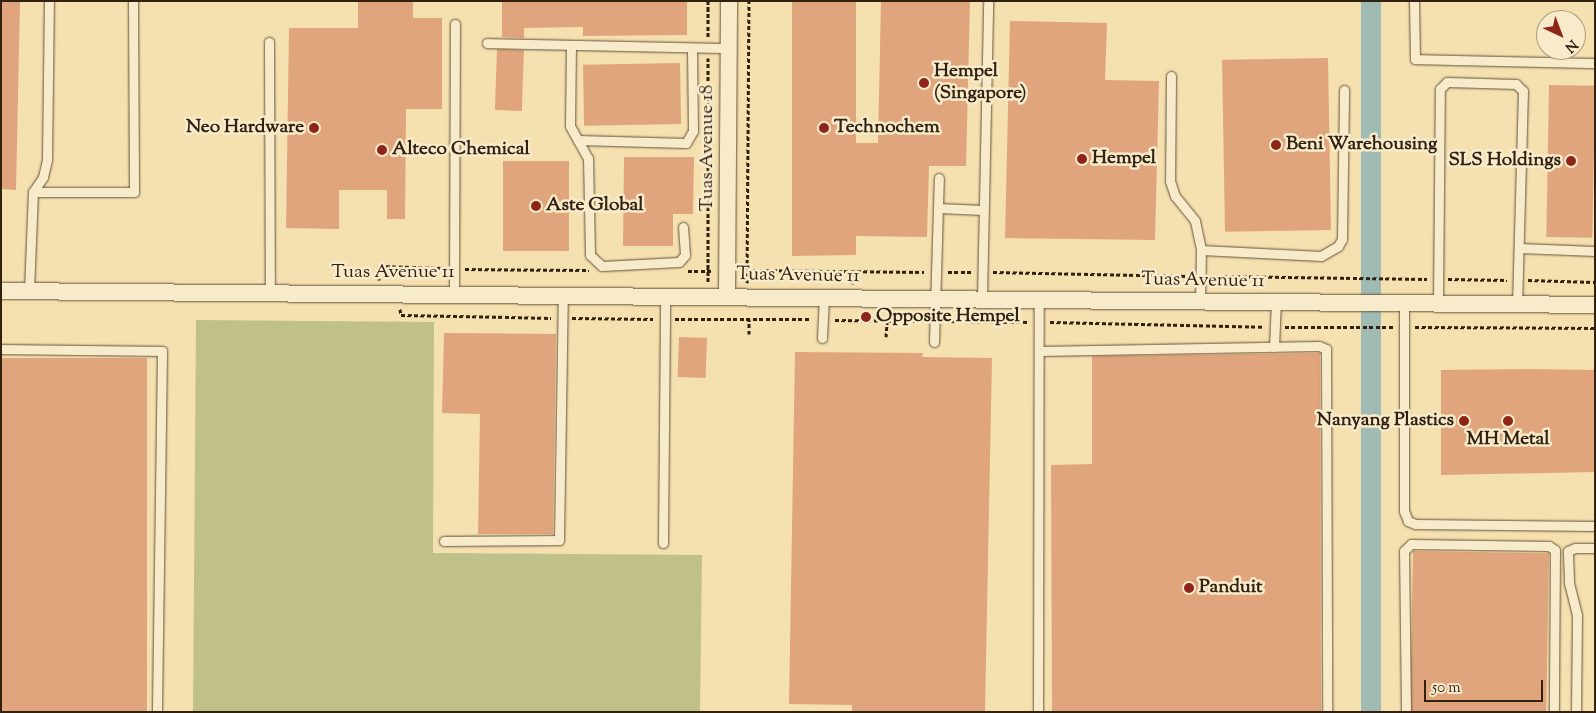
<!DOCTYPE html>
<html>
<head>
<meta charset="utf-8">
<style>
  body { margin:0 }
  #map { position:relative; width:1596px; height:713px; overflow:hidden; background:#f5e0af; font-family:"Sorts Mill Goudy",serif }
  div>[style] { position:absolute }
  .green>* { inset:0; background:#c0c188 }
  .water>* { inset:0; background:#9fbbb4; transform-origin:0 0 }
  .building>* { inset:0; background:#e1a57d; transform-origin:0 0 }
  .path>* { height:3px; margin-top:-1.5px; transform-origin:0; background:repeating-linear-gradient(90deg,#322111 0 4px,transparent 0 6.5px) }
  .roads { filter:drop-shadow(0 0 1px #635138) drop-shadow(0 0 1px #635138) }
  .lane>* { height:9px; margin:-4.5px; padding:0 4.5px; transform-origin:4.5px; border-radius:4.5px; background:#f8ebcb }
  .street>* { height:16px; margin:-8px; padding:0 8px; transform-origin:8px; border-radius:8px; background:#f8ebcb }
  .dots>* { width:14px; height:14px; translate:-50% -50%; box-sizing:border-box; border:2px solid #f8ebcb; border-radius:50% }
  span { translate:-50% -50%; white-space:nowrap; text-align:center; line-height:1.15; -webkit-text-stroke:5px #f8ebcb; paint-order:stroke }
  .poi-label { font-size:19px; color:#322111; font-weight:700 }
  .left { translate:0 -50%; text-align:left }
  .right { translate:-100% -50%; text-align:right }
  .street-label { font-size:19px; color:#322111 }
  .frame { position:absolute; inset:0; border:2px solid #322111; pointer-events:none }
  .north { position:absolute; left:1536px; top:10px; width:50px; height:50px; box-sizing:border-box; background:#f8ebcb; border:1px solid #a99a81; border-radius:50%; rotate:137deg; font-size:14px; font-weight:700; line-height:20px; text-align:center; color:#322111 }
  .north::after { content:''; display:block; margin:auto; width:18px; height:22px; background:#8f2418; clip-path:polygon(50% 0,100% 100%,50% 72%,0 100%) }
  .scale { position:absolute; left:1424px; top:680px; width:119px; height:22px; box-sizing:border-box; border:2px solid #322111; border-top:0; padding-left:6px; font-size:15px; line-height:18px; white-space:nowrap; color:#322111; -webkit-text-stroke:4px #f8ebcb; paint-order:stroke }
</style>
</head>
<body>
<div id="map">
  <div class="green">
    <i style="clip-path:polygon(196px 320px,434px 322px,433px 553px,702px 555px,700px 712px,193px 712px)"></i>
  </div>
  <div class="water">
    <i style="left:1361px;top:1px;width:20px;height:711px"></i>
  </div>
  <div class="building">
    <i style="clip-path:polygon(1px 1px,20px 1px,16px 190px,1px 189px)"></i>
    <i style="clip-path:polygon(502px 1px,687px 1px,687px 35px,583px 36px,583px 27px,524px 28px,524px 38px,502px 37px)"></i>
    <i style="clip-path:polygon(792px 1px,856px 1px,856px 143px,878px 143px,881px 1px,970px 1px,966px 166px,929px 166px,927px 237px,856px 236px,856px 255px,792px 256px)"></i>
    <i style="clip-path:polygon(358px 2px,413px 2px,413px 18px,442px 18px,442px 109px,406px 109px,405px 219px,387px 219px,387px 190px,339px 190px,339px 229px,286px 228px,289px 28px,358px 28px)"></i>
    <i style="clip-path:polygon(1010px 21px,1107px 23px,1105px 80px,1159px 81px,1155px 240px,1005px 238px)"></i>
    <i style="left:497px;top:49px;width:27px;height:61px;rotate:2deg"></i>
    <i style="left:1328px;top:58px;width:172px;height:106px;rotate:89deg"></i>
    <i style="left:680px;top:63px;width:61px;height:97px;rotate:89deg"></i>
    <i style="left:1549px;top:85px;width:46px;height:152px;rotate:1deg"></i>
    <i style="clip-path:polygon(624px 157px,694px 157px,693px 214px,673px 214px,673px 246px,623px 246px)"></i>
    <i style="left:503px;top:161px;width:66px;height:90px"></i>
    <i style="clip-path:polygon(444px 333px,556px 334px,553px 534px,478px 534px,480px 414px,442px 413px)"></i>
    <i style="left:679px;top:337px;width:28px;height:40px;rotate:2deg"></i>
    <i style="clip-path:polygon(795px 352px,923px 353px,922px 357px,992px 358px,985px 712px,852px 712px,852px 705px,789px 704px)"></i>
    <i style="clip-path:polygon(1320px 353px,1321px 712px,1052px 712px,1051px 465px,1092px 464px,1092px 356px)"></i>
    <i style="left:1px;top:358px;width:146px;height:354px"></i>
    <i style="clip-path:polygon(1529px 369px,1595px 370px,1595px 472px,1441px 475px,1441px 370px)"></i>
    <i style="left:1413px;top:551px;width:136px;height:161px;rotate:1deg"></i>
  </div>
  <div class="path">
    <i style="left:708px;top:37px;width:36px;rotate:-90deg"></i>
    <i style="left:465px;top:269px;width:124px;rotate:0.5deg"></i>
    <i style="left:740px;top:270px;width:184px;rotate:0.6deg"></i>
    <i style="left:688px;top:271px;width:24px"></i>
    <i style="left:948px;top:272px;width:24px"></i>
    <i style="left:993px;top:272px;width:196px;rotate:1.2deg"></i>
    <i style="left:1210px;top:276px;width:217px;rotate:0.8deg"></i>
    <i style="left:1448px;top:279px;width:59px;rotate:1deg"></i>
    <i style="left:379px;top:280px;width:14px;rotate:-90deg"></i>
    <i style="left:379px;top:266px;width:65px;rotate:1.8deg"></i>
    <i style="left:1528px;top:280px;width:67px;rotate:1.7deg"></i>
    <i style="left:708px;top:282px;width:224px;rotate:-90deg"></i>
    <i style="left:747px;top:283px;width:282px;rotate:-89.6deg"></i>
    <i style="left:852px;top:284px;width:13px;rotate:-86deg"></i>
    <i style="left:400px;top:309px;width:6px;rotate:81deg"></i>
    <i style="left:401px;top:315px;width:150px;rotate:1.1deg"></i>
    <i style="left:572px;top:318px;width:81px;rotate:0.7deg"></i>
    <i style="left:675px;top:319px;width:136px"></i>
    <i style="left:835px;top:320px;width:88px;rotate:0.7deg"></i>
    <i style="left:945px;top:321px;width:83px;rotate:0.7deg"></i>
    <i style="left:1050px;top:322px;width:213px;rotate:1.3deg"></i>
    <i style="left:1285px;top:327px;width:108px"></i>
    <i style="left:1415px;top:327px;width:180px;rotate:0.3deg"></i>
    <i style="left:749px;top:334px;width:15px;rotate:-90deg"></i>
    <i style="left:886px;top:337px;width:16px;rotate:-86deg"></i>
  </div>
  <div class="roads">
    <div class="lane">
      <i style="left:1414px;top:1px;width:58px;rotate:89deg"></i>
      <i style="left:1415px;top:59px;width:180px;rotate:1.3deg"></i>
      <i style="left:269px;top:42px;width:250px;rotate:89.8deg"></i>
      <i style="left:487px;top:43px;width:242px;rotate:1.2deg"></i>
      <i style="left:571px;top:45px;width:81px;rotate:90.7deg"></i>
      <i style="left:570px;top:126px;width:37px;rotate:61deg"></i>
      <i style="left:588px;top:158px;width:97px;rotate:88.8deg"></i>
      <i style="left:590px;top:255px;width:16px;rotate:43deg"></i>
      <i style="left:602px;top:266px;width:77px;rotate:-3deg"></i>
      <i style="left:679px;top:262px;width:9px;rotate:-49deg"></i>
      <i style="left:685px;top:255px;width:28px;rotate:-94deg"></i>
      <i style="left:1171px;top:76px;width:105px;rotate:90.5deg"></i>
      <i style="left:1170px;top:181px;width:16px;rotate:72deg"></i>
      <i style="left:1175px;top:196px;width:32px;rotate:51deg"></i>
      <i style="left:1195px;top:221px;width:30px;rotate:78deg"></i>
      <i style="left:1201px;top:250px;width:51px;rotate:91.1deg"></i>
      <i style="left:578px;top:140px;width:108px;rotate:1.6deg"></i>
      <i style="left:686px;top:143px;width:14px;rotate:-60deg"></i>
      <i style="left:693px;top:131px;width:83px;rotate:-90.7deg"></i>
      <i style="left:33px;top:192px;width:101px"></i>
      <i style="left:134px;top:192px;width:191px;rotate:-90.3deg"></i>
      <i style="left:938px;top:208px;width:45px;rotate:2.5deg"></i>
      <i style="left:1519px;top:248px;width:76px;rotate:2.3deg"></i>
      <i style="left:1201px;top:250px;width:120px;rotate:2.9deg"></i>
      <i style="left:1321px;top:256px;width:20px;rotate:-30deg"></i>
      <i style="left:1338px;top:246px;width:8px;rotate:-60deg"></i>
      <i style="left:1342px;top:239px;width:149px;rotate:-89.2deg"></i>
      <i style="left:29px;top:291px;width:99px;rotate:-87.7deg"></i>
      <i style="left:33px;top:192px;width:18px;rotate:-56deg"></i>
      <i style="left:43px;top:177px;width:17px;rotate:-77deg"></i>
      <i style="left:47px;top:160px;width:159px;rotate:-89.3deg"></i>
      <i style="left:454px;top:293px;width:269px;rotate:-89.8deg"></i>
      <i style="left:982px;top:298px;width:297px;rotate:-88.8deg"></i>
      <i style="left:1404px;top:303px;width:208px;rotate:90deg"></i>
      <i style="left:1404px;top:511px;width:11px;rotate:68deg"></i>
      <i style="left:1408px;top:521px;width:8px;rotate:23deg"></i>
      <i style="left:1415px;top:524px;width:180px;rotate:0.6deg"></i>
      <i style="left:1438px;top:303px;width:214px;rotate:-89.5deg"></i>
      <i style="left:1440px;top:89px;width:10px;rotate:-45deg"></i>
      <i style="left:1447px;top:82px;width:69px;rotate:1.7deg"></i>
      <i style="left:1516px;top:84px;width:10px;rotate:45deg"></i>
      <i style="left:1523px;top:91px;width:213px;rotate:91.6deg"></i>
      <i style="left:822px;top:338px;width:41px;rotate:-87.2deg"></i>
      <i style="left:934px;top:342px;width:164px;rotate:-88.3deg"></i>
      <i style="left:1274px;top:347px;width:46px;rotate:-87.5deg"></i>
      <i style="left:1px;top:349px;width:161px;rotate:0.7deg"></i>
      <i style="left:162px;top:351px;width:361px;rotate:90.8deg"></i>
      <i style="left:1039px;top:351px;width:280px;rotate:-1deg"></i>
      <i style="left:1319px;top:346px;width:8px;rotate:23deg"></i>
      <i style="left:1326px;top:349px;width:363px;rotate:89.8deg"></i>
      <i style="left:444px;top:541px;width:115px;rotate:-0.5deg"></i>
      <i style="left:559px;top:540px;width:246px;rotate:-89.1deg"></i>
      <i style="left:663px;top:543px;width:248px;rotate:-89.5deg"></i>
      <i style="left:1038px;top:712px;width:413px;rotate:-89.9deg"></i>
      <i style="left:1406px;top:712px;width:161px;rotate:-90.7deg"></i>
      <i style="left:1404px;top:551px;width:10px;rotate:-45deg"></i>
      <i style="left:1411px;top:544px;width:138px;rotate:0.8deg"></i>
      <i style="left:1549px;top:546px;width:7px;rotate:34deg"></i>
      <i style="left:1555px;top:550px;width:162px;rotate:90.4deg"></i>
      <i style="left:1576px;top:712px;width:97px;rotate:-89.4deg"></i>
      <i style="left:1577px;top:615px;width:34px;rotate:-104deg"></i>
      <i style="left:1569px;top:582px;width:31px;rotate:-92deg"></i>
      <i style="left:1568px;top:551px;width:8px;rotate:-23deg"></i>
      <i style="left:1575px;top:548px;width:20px"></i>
    </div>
    <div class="street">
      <i style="left:1px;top:291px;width:1594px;rotate:0.5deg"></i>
      <i style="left:727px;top:295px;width:294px;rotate:-89.6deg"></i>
    </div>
  </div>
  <div class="dots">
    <i style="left:924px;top:83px;background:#8f2418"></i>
    <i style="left:314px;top:128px;background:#8f2418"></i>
    <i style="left:824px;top:128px;background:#8f2418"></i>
    <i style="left:1276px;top:145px;background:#8f2418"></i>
    <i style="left:382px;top:150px;background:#8f2418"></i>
    <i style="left:1082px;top:159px;background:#8f2418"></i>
    <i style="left:1571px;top:161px;background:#8f2418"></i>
    <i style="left:536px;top:206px;background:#8f2418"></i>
    <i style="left:866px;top:317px;background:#8f2418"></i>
    <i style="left:1464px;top:421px;background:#8f2418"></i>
    <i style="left:1508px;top:421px;background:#8f2418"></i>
    <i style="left:1189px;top:588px;background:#8f2418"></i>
  </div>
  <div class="poi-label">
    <span class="left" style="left:934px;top:83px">Hempel<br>(Singapore)</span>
    <span class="right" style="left:304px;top:128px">Neo Hardware</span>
    <span class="left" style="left:834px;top:128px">Technochem</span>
    <span class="left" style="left:1286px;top:145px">Beni Warehousing</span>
    <span class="left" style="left:392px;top:150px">Alteco Chemical</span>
    <span class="left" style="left:1092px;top:159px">Hempel</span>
    <span class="right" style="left:1561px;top:161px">SLS Holdings</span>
    <span class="left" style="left:546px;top:206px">Aste Global</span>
    <span class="left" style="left:876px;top:317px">Opposite Hempel</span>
    <span class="right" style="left:1454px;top:421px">Nanyang Plastics</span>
    <span style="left:1508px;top:440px">MH Metal</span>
    <span class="left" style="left:1199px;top:588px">Panduit</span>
  </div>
  <div class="street-label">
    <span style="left:708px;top:148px;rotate:-90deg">Tuas Avenue 18</span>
    <span style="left:393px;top:273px">Tuas Avenue 11</span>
    <span style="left:798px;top:276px;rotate:1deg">Tuas Avenue 11</span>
    <span style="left:1203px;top:281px;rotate:1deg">Tuas Avenue 11</span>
  </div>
  <div class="frame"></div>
  <div class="north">N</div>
  <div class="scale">50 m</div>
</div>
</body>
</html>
